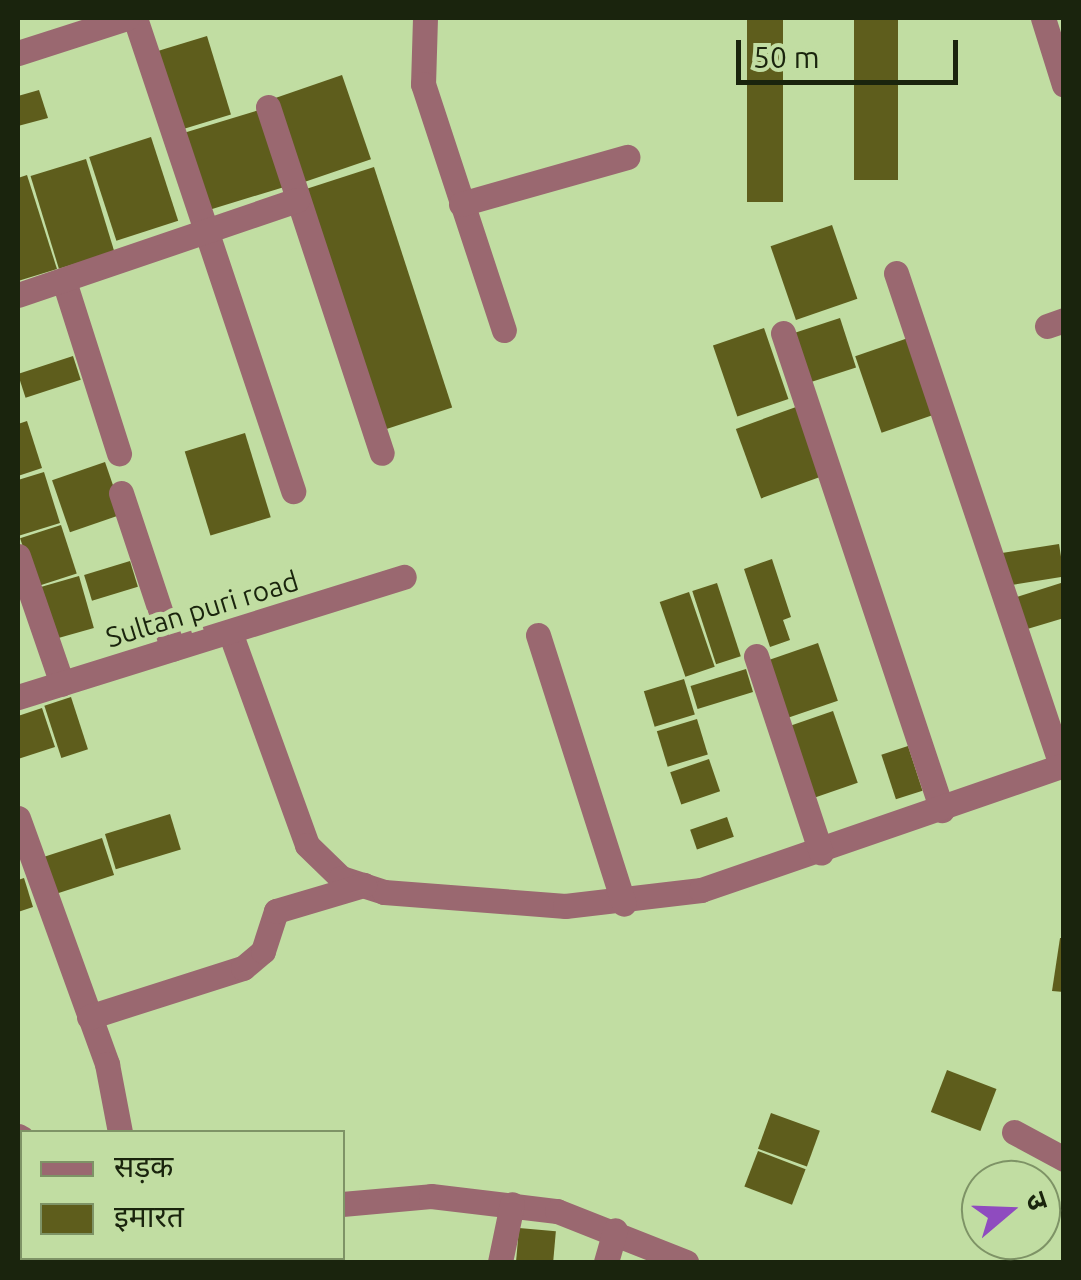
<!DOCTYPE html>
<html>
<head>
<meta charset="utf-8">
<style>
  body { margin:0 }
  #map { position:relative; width:1081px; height:1280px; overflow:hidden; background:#c1dda2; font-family:Ubuntu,"Noto Sans Devanagari",sans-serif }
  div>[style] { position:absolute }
  .building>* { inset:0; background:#5e5d1c; transform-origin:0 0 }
  .minor>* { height:25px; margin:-12.5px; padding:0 12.5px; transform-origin:12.5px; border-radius:12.5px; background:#9a6870 }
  span { translate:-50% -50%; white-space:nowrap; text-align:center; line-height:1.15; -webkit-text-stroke:10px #c1dda2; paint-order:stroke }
  .street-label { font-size:28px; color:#1a240d }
  .frame { position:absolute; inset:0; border:20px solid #1a240d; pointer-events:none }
  .legend { position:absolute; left:20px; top:1130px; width:325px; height:130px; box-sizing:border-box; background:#c1dda2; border:2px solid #7e9366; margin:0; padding:12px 18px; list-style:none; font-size:30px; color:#1a240d }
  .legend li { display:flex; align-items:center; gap:20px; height:50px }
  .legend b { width:50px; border:2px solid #7e9366 }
  .north { position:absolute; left:961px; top:1160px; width:100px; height:100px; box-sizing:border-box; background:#c1dda2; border:2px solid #7e9366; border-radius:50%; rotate:71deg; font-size:28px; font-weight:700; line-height:40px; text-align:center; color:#1a240d }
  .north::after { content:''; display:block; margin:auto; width:35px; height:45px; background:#8f4bbf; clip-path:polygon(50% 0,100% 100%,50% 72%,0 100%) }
  .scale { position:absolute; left:736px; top:40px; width:222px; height:45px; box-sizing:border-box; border:5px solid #1a240d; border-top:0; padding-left:12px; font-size:30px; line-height:35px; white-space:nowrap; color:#1a240d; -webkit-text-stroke:8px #c1dda2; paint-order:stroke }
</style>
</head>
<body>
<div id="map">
  <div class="building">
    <i style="left:747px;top:18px;width:36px;height:184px"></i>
    <i style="left:854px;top:18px;width:44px;height:162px"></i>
    <i style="left:207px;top:36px;width:82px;height:54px;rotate:73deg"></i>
    <i style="left:342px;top:75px;width:89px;height:72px;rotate:71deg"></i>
    <i style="clip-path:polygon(39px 90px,48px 118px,18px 126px,18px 96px)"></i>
    <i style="left:259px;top:110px;width:81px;height:84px;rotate:73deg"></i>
    <i style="left:151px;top:137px;width:88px;height:65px;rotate:72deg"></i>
    <i style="left:86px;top:159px;width:97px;height:58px;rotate:73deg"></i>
    <i style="left:374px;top:167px;width:253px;height:73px;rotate:72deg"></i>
    <i style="clip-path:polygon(27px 175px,57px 269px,18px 281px,18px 178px)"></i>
    <i style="left:832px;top:225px;width:78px;height:65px;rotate:71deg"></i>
    <i style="left:840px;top:318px;width:52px;height:53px;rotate:72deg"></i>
    <i style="left:764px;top:328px;width:75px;height:54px;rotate:71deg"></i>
    <i style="left:911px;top:337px;width:81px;height:59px;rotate:71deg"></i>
    <i style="left:73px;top:356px;width:25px;height:58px;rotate:72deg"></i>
    <i style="left:796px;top:407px;width:74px;height:64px;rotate:70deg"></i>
    <i style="clip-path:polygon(27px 421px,42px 468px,18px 476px,18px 424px)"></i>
    <i style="left:245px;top:433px;width:88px;height:63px;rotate:73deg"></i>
    <i style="left:105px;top:462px;width:55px;height:56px;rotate:71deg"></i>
    <i style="clip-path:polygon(44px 472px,60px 523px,18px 536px,18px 480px)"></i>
    <i style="left:61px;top:525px;width:51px;height:43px;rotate:72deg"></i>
    <i style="left:1059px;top:544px;width:33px;height:58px;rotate:81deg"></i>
    <i style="clip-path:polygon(772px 559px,791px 617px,783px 620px,790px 640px,770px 647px,744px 569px)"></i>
    <i style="left:130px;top:561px;width:27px;height:48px;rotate:73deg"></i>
    <i style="left:79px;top:576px;width:54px;height:47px;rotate:74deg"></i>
    <i style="clip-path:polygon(1064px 582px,1064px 618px,1024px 630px,1014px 598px)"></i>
    <i style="left:717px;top:583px;width:77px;height:26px;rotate:72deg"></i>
    <i style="left:689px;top:592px;width:79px;height:31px;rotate:71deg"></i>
    <i style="left:818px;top:643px;width:61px;height:55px;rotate:71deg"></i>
    <i style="left:746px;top:669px;width:24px;height:58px;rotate:73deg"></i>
    <i style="left:684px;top:679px;width:37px;height:42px;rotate:73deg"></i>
    <i style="left:71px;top:697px;width:55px;height:28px;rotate:72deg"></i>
    <i style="clip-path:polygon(42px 708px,55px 747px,18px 759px,18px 716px)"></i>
    <i style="left:833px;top:711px;width:76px;height:49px;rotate:71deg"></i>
    <i style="left:697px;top:719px;width:37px;height:42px;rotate:73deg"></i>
    <i style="left:908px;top:746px;width:47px;height:28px;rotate:72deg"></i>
    <i style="left:709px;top:759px;width:34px;height:41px;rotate:71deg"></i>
    <i style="left:170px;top:814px;width:37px;height:68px;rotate:73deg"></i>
    <i style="left:727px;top:817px;width:21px;height:39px;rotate:71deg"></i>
    <i style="left:102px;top:838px;width:39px;height:72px;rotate:72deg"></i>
    <i style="clip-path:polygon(24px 878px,33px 907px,18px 912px,18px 880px)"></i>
    <i style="clip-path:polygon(1060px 938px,1064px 938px,1064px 992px,1052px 991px)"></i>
    <i style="left:947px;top:1070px;width:53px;height:45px;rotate:21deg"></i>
    <i style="left:771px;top:1113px;width:52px;height:38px;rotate:20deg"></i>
    <i style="left:758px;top:1151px;width:51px;height:38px;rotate:21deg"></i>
    <i style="left:519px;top:1228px;width:37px;height:34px;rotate:5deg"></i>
  </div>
  <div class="minor">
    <i style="left:135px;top:18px;width:499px;rotate:71.5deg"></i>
    <i style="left:425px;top:18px;width:66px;rotate:91.7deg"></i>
    <i style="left:423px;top:84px;width:259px;rotate:71.8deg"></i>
    <i style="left:1043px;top:18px;width:70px;rotate:72.6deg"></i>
    <i style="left:18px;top:53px;width:114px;rotate:-17.8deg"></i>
    <i style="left:268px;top:107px;width:364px;rotate:71.8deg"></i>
    <i style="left:461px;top:204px;width:173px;rotate:-15.8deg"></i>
    <i style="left:896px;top:273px;width:519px;rotate:71.46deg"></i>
    <i style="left:64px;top:281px;width:181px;rotate:72.3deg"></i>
    <i style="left:18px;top:295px;width:295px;rotate:-18.8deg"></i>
    <i style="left:1047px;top:326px;width:18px;rotate:-19deg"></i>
    <i style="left:783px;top:333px;width:503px;rotate:71.57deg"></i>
    <i style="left:121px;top:493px;width:164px;rotate:71.6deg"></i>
    <i style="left:18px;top:556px;width:135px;rotate:71deg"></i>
    <i style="left:230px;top:632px;width:226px;rotate:70.1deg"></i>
    <i style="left:307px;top:845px;width:47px;rotate:44.1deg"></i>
    <i style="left:341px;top:878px;width:45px;rotate:18deg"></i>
    <i style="left:384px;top:892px;width:182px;rotate:4.4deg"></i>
    <i style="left:565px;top:906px;width:137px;rotate:-6.7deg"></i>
    <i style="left:701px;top:890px;width:384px;rotate:-19deg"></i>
    <i style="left:538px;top:635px;width:282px;rotate:72.3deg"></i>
    <i style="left:756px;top:656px;width:207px;rotate:71.7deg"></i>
    <i style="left:18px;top:697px;width:404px;rotate:-17.3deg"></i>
    <i style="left:18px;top:818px;width:262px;rotate:70.1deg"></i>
    <i style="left:107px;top:1064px;width:69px;rotate:79.2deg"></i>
    <i style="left:89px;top:1017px;width:162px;rotate:-17.7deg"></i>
    <i style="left:243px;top:968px;width:26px;rotate:-40deg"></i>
    <i style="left:263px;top:951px;width:42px;rotate:-72deg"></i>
    <i style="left:276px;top:911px;width:92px;rotate:-16.5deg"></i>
    <i style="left:1014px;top:1132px;width:57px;rotate:28.4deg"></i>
    <i style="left:18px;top:1136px;width:4px;rotate:27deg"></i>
    <i style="left:342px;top:1204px;width:89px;rotate:-5.1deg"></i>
    <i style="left:431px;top:1196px;width:127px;rotate:6.8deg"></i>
    <i style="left:557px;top:1211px;width:139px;rotate:21.6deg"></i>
    <i style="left:96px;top:1262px;width:11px;rotate:-22deg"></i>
    <i style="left:167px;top:1262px;width:4px;rotate:-90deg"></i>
    <i style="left:303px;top:1262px;width:4px;rotate:-90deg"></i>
    <i style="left:500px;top:1262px;width:59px;rotate:-78.3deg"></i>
    <i style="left:606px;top:1262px;width:33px;rotate:-74deg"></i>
  </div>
  <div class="street-label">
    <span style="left:202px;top:609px;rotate:-17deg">Sultan puri road</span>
  </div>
  <div class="frame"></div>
  <ul class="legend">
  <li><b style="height:12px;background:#9a6870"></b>सड़क</li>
  <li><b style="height:28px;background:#5e5d1c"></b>इमारत</li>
  </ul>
  <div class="north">उ</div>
  <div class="scale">50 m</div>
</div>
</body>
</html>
